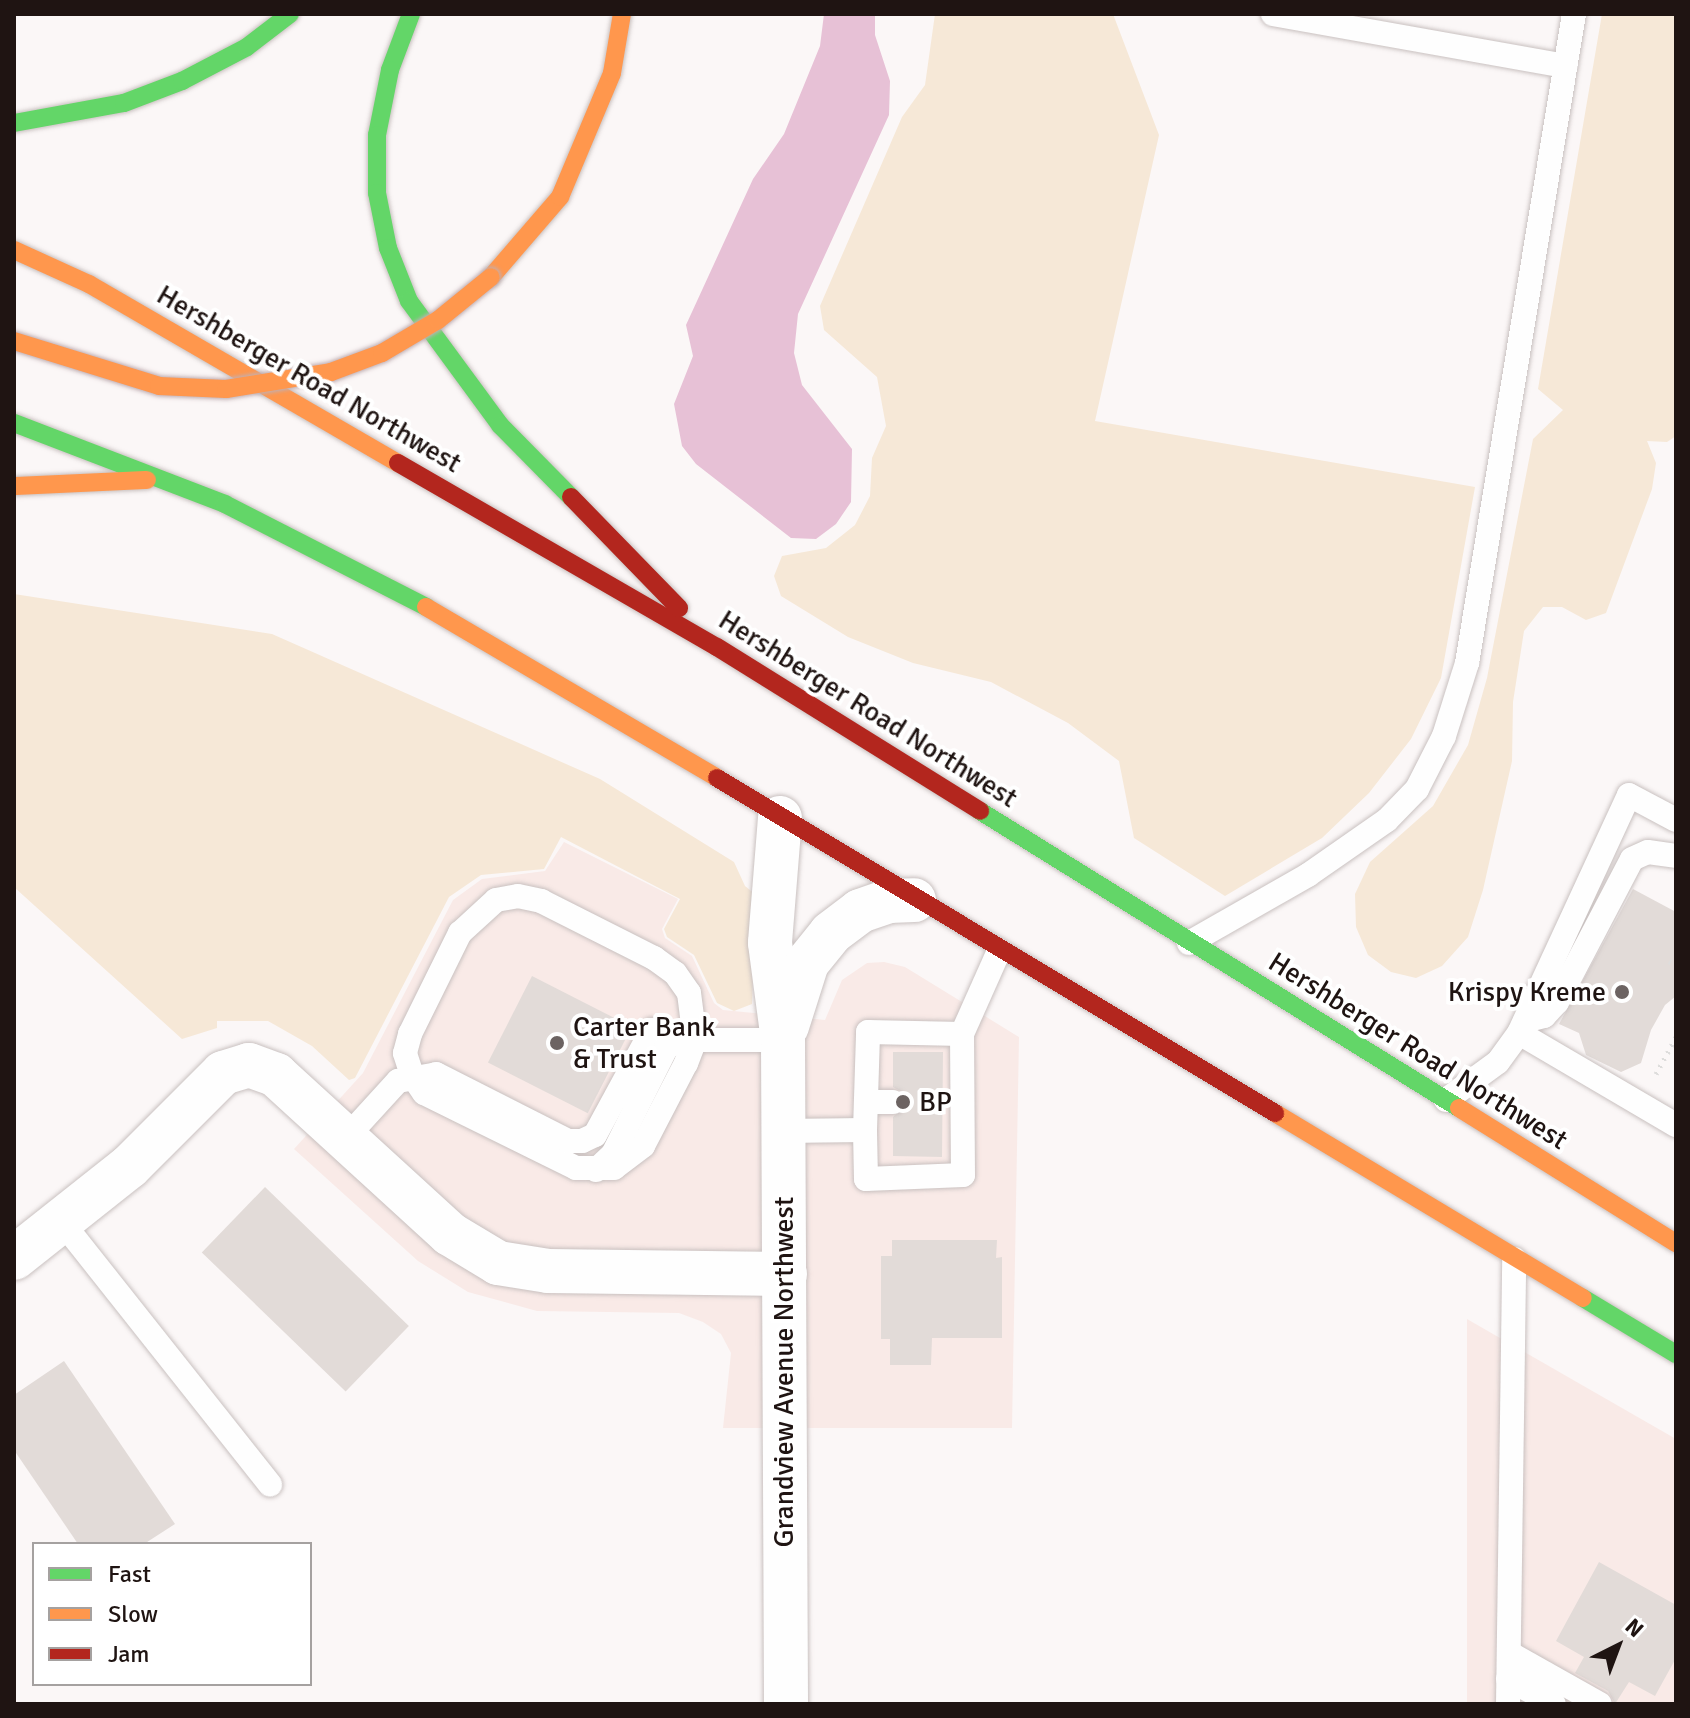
<!DOCTYPE html>
<html>
<head>
<meta charset="utf-8">
<style>
  body { margin:0 }
  #map { position:relative; width:1690px; height:1718px; overflow:hidden; background:#fbf7f7; font-family:Signika,sans-serif }
  div>[style] { position:absolute }
  .built>* { inset:0; background:#f9eae7 }
  .green>* { inset:0; background:#f6e8d7 }
  .water>* { inset:0; background:#e7c1d6 }
  .building>* { inset:0; background:#e2dbd8; transform-origin:0 0 }
  .path>* { height:5px; margin-top:-2.5px; transform-origin:0; background:repeating-linear-gradient(90deg,#dedddc 0 2px,transparent 0 8px) }
  .roads { filter:drop-shadow(0 0 2px #c9c1c0) drop-shadow(0 0 2px #c9c1c0) }
  .lane>* { height:24px; margin:-12px; padding:0 12px; transform-origin:12px; border-radius:12px; background:#fefefe }
  .street>* { height:44px; margin:-22px; padding:0 22px; transform-origin:22px; border-radius:22px; background:#fefefe }
  .fast>* { height:18px; margin:-9px; padding:0 9px; transform-origin:9px; border-radius:9px; background:#63d668 }
  .slow>* { height:18px; margin:-9px; padding:0 9px; transform-origin:9px; border-radius:9px; background:#ff974d }
  .jam>* { height:18px; margin:-9px; padding:0 9px; transform-origin:9px; border-radius:9px; background:#b3261e }
  .bridges { filter:drop-shadow(0 0 2px #c1afb3) drop-shadow(0 0 2px #c1afb3) }
  .slow-bridge>* { height:18px; margin:-9px; padding:0 9px; transform-origin:9px; border-radius:9px; background:#ff974d }
  .dots>* { width:22px; height:22px; translate:-50% -50%; box-sizing:border-box; border:4px solid #fff; border-radius:50% }
  span { translate:-50% -50%; white-space:nowrap; text-align:center; line-height:1.15; -webkit-text-stroke:8px #fff; paint-order:stroke }
  .street-label { font-size:28px; color:#1f1412 }
  .poi-label { font-size:28px; color:#1f1412 }
  .right { translate:-100% -50%; text-align:right }
  .left { translate:0 -50%; text-align:left }
  .frame { position:absolute; inset:0; border:16px solid #1f1412; pointer-events:none }
  .legend { position:absolute; left:32px; top:1542px; width:280px; height:144px; box-sizing:border-box; background:#fff; border:2px solid #a5a1a0; margin:0; padding:10px 14px; list-style:none; font-size:24px; color:#1f1412 }
  .legend li { display:flex; align-items:center; gap:16px; height:40px }
  .legend b { width:40px; border:2px solid #a5a1a0 }
  .north { position:absolute; left:1578px; top:1606px; width:80px; height:80px; -webkit-text-stroke:6px #fff; paint-order:stroke; rotate:42deg; font-size:22px; font-weight:700; line-height:32px; text-align:center; color:#1f1412 }
  .north::after { content:''; display:block; margin:auto; width:28px; height:36px; background:#1f1412; clip-path:polygon(50% 0,100% 100%,50% 72%,0 100%) }
</style>
</head>
<body>
<div id="map">
  <div class="built">
    <i style="clip-path:polygon(564px 842px,678px 899px,662px 929px,665px 938px,692px 956px,714px 1003px,723px 1010px,825px 1020px,842px 980px,867px 963px,884px 962px,905px 967px,1019px 1037px,1012px 1428px,723px 1428px,731px 1353px,721px 1334px,703px 1322px,679px 1313px,537px 1311px,468px 1292px,418px 1261px,294px 1149px,363px 1073px,453px 900px,482px 879px,545px 871px)"></i>
    <i style="clip-path:polygon(1467px 1319px,1676px 1439px,1676px 1704px,1467px 1704px)"></i>
  </div>
  <div class="green">
    <i style="clip-path:polygon(935px 14px,1113px 14px,1159px 135px,1095px 421px,1475px 487px,1441px 678px,1411px 739px,1369px 793px,1322px 838px,1225px 896px,1134px 838px,1119px 761px,1068px 723px,991px 682px,913px 663px,848px 637px,781px 596px,774px 576px,782px 556px,826px 548px,855px 525px,870px 496px,872px 458px,886px 426px,877px 377px,824px 330px,820px 306px,902px 117px,925px 85px)"></i>
    <i style="clip-path:polygon(1602px 14px,1676px 14px,1676px 436px,1667px 442px,1647px 441px,1656px 463px,1652px 489px,1606px 613px,1586px 620px,1562px 607px,1543px 607px,1524px 631px,1513px 702px,1512px 761px,1483px 890px,1468px 937px,1442px 966px,1416px 978px,1391px 972px,1368px 955px,1356px 927px,1355px 894px,1370px 862px,1433px 806px,1468px 745px,1487px 678px,1533px 439px,1563px 410px,1538px 389px)"></i>
    <i style="clip-path:polygon(14px 594px,272px 634px,600px 779px,734px 862px,745px 886px,756px 895px,752px 1004px,734px 1011px,717px 1003px,694px 955px,667px 937px,664px 929px,680px 899px,561px 837px,544px 869px,481px 875px,449px 897px,355px 1078px,349px 1080px,312px 1046px,268px 1021px,217px 1021px,217px 1028px,182px 1039px,14px 887px)"></i>
  </div>
  <div class="water">
    <i style="clip-path:polygon(824px 14px,875px 14px,875px 35px,890px 81px,889px 115px,798px 314px,794px 353px,802px 385px,852px 449px,851px 502px,836px 524px,816px 539px,791px 538px,696px 464px,682px 446px,674px 404px,693px 356px,686px 325px,753px 179px,784px 134px,820px 46px)"></i>
  </div>
  <div class="building">
    <i style="clip-path:polygon(1633px 889px,1676px 912px,1676px 996px,1665px 1005px,1651px 1030px,1641px 1063px,1621px 1072px,1586px 1055px,1579px 1033px,1559px 1024px)"></i>
    <i style="left:532px;top:976px;width:112px;height:97px;rotate:27deg"></i>
    <i style="clip-path:polygon(893px 1052px,943px 1052px,942px 1157px,893px 1156px,893px 1117px,908px 1103px,906px 1094px,893px 1087px)"></i>
    <i style="left:265px;top:1187px;width:200px;height:91px;rotate:44deg"></i>
    <i style="clip-path:polygon(892px 1240px,997px 1240px,996px 1258px,1002px 1257px,1002px 1338px,932px 1338px,931px 1365px,890px 1365px,890px 1339px,881px 1339px,881px 1256px,892px 1256px)"></i>
    <i style="clip-path:polygon(64px 1361px,175px 1524px,144px 1544px,78px 1544px,14px 1450px,14px 1395px)"></i>
    <i style="clip-path:polygon(1599px 1562px,1676px 1605px,1676px 1658px,1655px 1696px,1629px 1682px,1615px 1704px,1608px 1691px,1575px 1673px,1584px 1657px,1556px 1641px)"></i>
  </div>
  <div class="path">
    <i style="left:1669px;top:961px;width:8px;rotate:30deg"></i>
    <i style="left:1656px;top:1074px;width:42px;rotate:-61.6deg"></i>
  </div>
  <div class="roads">
    <div class="lane">
      <i style="left:1273px;top:14px;width:297px;rotate:10.1deg"></i>
      <i style="left:518px;top:896px;width:24px;rotate:12deg"></i>
      <i style="left:541px;top:901px;width:127px;rotate:26.8deg"></i>
      <i style="left:654px;top:958px;width:26px;rotate:36deg"></i>
      <i style="left:675px;top:973px;width:24px;rotate:55deg"></i>
      <i style="left:689px;top:993px;width:47px;rotate:82.7deg"></i>
      <i style="left:695px;top:1040px;width:25px;rotate:111deg"></i>
      <i style="left:686px;top:1063px;width:93px;rotate:117.4deg"></i>
      <i style="left:643px;top:1146px;width:36px;rotate:143deg"></i>
      <i style="left:614px;top:1168px;width:38px;rotate:180deg"></i>
      <i style="left:576px;top:1168px;width:169px;rotate:-153.7deg"></i>
      <i style="left:424px;top:1093px;width:22px;rotate:-124deg"></i>
      <i style="left:412px;top:1075px;width:23px;rotate:-108deg"></i>
      <i style="left:405px;top:1053px;width:20px;rotate:-75deg"></i>
      <i style="left:410px;top:1034px;width:113px;rotate:-63.7deg"></i>
      <i style="left:460px;top:933px;width:49px;rotate:-42.5deg"></i>
      <i style="left:496px;top:900px;width:22px;rotate:-10deg"></i>
      <i style="left:1189px;top:943px;width:137px;rotate:-29.7deg"></i>
      <i style="left:1308px;top:875px;width:96px;rotate:-34.8deg"></i>
      <i style="left:1387px;top:820px;width:43px;rotate:-45.9deg"></i>
      <i style="left:1417px;top:789px;width:59px;rotate:-63deg"></i>
      <i style="left:1444px;top:736px;width:77px;rotate:-72.5deg"></i>
      <i style="left:1467px;top:663px;width:658px;rotate:-80.64deg"></i>
      <i style="left:1525px;top:1021px;width:20px;rotate:-15deg"></i>
      <i style="left:1544px;top:1016px;width:19px;rotate:-47deg"></i>
      <i style="left:1557px;top:1002px;width:161px;rotate:-62.3deg"></i>
      <i style="left:1632px;top:859px;width:17px;rotate:-24deg"></i>
      <i style="left:1648px;top:852px;width:28px;rotate:8deg"></i>
      <i style="left:1519px;top:1033px;width:182px;rotate:30.4deg"></i>
      <i style="left:962px;top:1034px;width:91px;rotate:-66deg"></i>
      <i style="left:1446px;top:1100px;width:64px;rotate:-36.2deg"></i>
      <i style="left:1498px;top:1062px;width:36px;rotate:-54deg"></i>
      <i style="left:1519px;top:1033px;width:262px;rotate:-65.2deg"></i>
      <i style="left:1629px;top:795px;width:53px;rotate:28deg"></i>
      <i style="left:866px;top:1102px;width:27px"></i>
      <i style="left:782px;top:1131px;width:83px;rotate:-0.7deg"></i>
      <i style="left:865px;top:1130px;width:98px;rotate:-88.2deg"></i>
      <i style="left:868px;top:1032px;width:94px;rotate:1.2deg"></i>
      <i style="left:962px;top:1034px;width:141px;rotate:89.6deg"></i>
      <i style="left:963px;top:1175px;width:97px;rotate:177.6deg"></i>
      <i style="left:866px;top:1179px;width:49px;rotate:-91.2deg"></i>
      <i style="left:345px;top:1139px;width:79px;rotate:-47.6deg"></i>
      <i style="left:398px;top:1081px;width:39px;rotate:-10deg"></i>
      <i style="left:436px;top:1074px;width:148px;rotate:26.9deg"></i>
      <i style="left:568px;top:1141px;width:14px"></i>
      <i style="left:582px;top:1141px;width:14px;rotate:-25deg"></i>
      <i style="left:595px;top:1135px;width:119px;rotate:-61.5deg"></i>
      <i style="left:652px;top:1030px;width:29px;rotate:20deg"></i>
      <i style="left:679px;top:1040px;width:104px"></i>
      <i style="left:596px;top:1170px;width:23px;rotate:-43deg"></i>
      <i style="left:613px;top:1154px;width:119px;rotate:-63.4deg"></i>
      <i style="left:666px;top:1048px;width:15px;rotate:-32deg"></i>
      <i style="left:62px;top:1222px;width:335px;rotate:51.6deg"></i>
      <i style="left:1509px;top:1653px;width:104px;rotate:29.3deg"></i>
      <i style="left:1508px;top:1679px;width:52px;rotate:28.5deg"></i>
      <i style="left:1508px;top:1704px;width:445px;rotate:-89.2deg"></i>
    </div>
    <div class="street">
      <i style="left:780px;top:818px;width:125px;rotate:94.6deg"></i>
      <i style="left:770px;top:943px;width:98px;rotate:82.4deg"></i>
      <i style="left:783px;top:1040px;width:664px;rotate:89.74deg"></i>
      <i style="left:787px;top:1026px;width:66px;rotate:-72.4deg"></i>
      <i style="left:807px;top:963px;width:38px;rotate:-51deg"></i>
      <i style="left:831px;top:933px;width:36px;rotate:-37deg"></i>
      <i style="left:860px;top:911px;width:31px;rotate:-19deg"></i>
      <i style="left:889px;top:901px;width:25px;rotate:-2deg"></i>
      <i style="left:14px;top:1258px;width:147px;rotate:-38.4deg"></i>
      <i style="left:129px;top:1167px;width:133px;rotate:-45deg"></i>
      <i style="left:223px;top:1073px;width:27px;rotate:-17deg"></i>
      <i style="left:249px;top:1065px;width:29px;rotate:20deg"></i>
      <i style="left:276px;top:1075px;width:236px;rotate:42.4deg"></i>
      <i style="left:450px;top:1234px;width:56px;rotate:31.1deg"></i>
      <i style="left:498px;top:1263px;width:51px;rotate:9.1deg"></i>
      <i style="left:548px;top:1271px;width:237px;rotate:0.7deg"></i>
    </div>
    <div class="fast">
      <i style="left:411px;top:14px;width:60px;rotate:110.6deg"></i>
      <i style="left:390px;top:70px;width:66px;rotate:101.3deg"></i>
      <i style="left:377px;top:135px;width:58px;rotate:90deg"></i>
      <i style="left:377px;top:193px;width:56px;rotate:78.7deg"></i>
      <i style="left:388px;top:248px;width:57px;rotate:68.4deg"></i>
      <i style="left:409px;top:301px;width:154px;rotate:53.7deg"></i>
      <i style="left:500px;top:425px;width:101px;rotate:45.4deg"></i>
      <i style="left:14px;top:123px;width:112px;rotate:-10.3deg"></i>
      <i style="left:124px;top:103px;width:62px;rotate:-20.8deg"></i>
      <i style="left:182px;top:81px;width:73px;rotate:-27.6deg"></i>
      <i style="left:247px;top:47px;width:54px;rotate:-37.5deg"></i>
      <i style="left:14px;top:423px;width:226px;rotate:21deg"></i>
      <i style="left:225px;top:504px;width:226px;rotate:27.1deg"></i>
      <i style="left:980px;top:811px;width:564px;rotate:31.8deg"></i>
      <i style="left:1583px;top:1298px;width:109px;rotate:31.1deg"></i>
    </div>
    <div class="slow">
      <i style="left:14px;top:250px;width:82px;rotate:24.4deg"></i>
      <i style="left:89px;top:284px;width:357px;rotate:30.1deg"></i>
      <i style="left:491px;top:277px;width:106px;rotate:-49.2deg"></i>
      <i style="left:560px;top:197px;width:134px;rotate:-67.2deg"></i>
      <i style="left:612px;top:73px;width:60px;rotate:-80.4deg"></i>
      <i style="left:14px;top:486px;width:133px;rotate:-2.6deg"></i>
      <i style="left:426px;top:607px;width:338px;rotate:30.4deg"></i>
      <i style="left:1459px;top:1108px;width:256px;rotate:31.9deg"></i>
      <i style="left:1275px;top:1113px;width:359px;rotate:31deg"></i>
    </div>
    <div class="jam">
      <i style="left:398px;top:463px;width:368px;rotate:30deg"></i>
      <i style="left:717px;top:647px;width:310px;rotate:31.9deg"></i>
      <i style="left:571px;top:497px;width:155px;rotate:45.8deg"></i>
      <i style="left:717px;top:778px;width:651px;rotate:30.98deg"></i>
    </div>
  </div>
  <div class="bridges">
    <div class="slow-bridge">
      <i style="left:14px;top:341px;width:152px;rotate:17.2deg"></i>
      <i style="left:159px;top:386px;width:67px;rotate:2.6deg"></i>
      <i style="left:226px;top:389px;width:106px;rotate:-9.2deg"></i>
      <i style="left:331px;top:372px;width:54px;rotate:-20.4deg"></i>
      <i style="left:382px;top:353px;width:65px;rotate:-30.5deg"></i>
      <i style="left:438px;top:320px;width:68px;rotate:-39.1deg"></i>
    </div>
  </div>
  <div class="dots">
    <i style="left:1622px;top:992px;background:#6c6362"></i>
    <i style="left:557px;top:1043px;background:#6c6362"></i>
    <i style="left:903px;top:1102px;background:#6c6362"></i>
  </div>
  <div class="street-label">
    <span style="left:309px;top:379px;rotate:30deg">Hershberger Road Northwest</span>
    <span style="left:868px;top:709px;rotate:32deg">Hershberger Road Northwest</span>
    <span style="left:1418px;top:1051px;rotate:32deg">Hershberger Road Northwest</span>
    <span style="left:784px;top:1372px;rotate:-90deg">Grandview Avenue Northwest</span>
  </div>
  <div class="poi-label">
    <span class="right" style="left:1606px;top:992px">Krispy Kreme</span>
    <span class="left" style="left:573px;top:1043px">Carter Bank<br>&amp; Trust</span>
    <span class="left" style="left:919px;top:1102px">BP</span>
  </div>
  <div class="frame"></div>
  <ul class="legend">
  <li><b style="height:10px;background:#63d668"></b>Fast</li>
  <li><b style="height:10px;background:#ff974d"></b>Slow</li>
  <li><b style="height:10px;background:#b3261e"></b>Jam</li>
  </ul>
  <div class="north">N</div>
</div>
</body>
</html>
